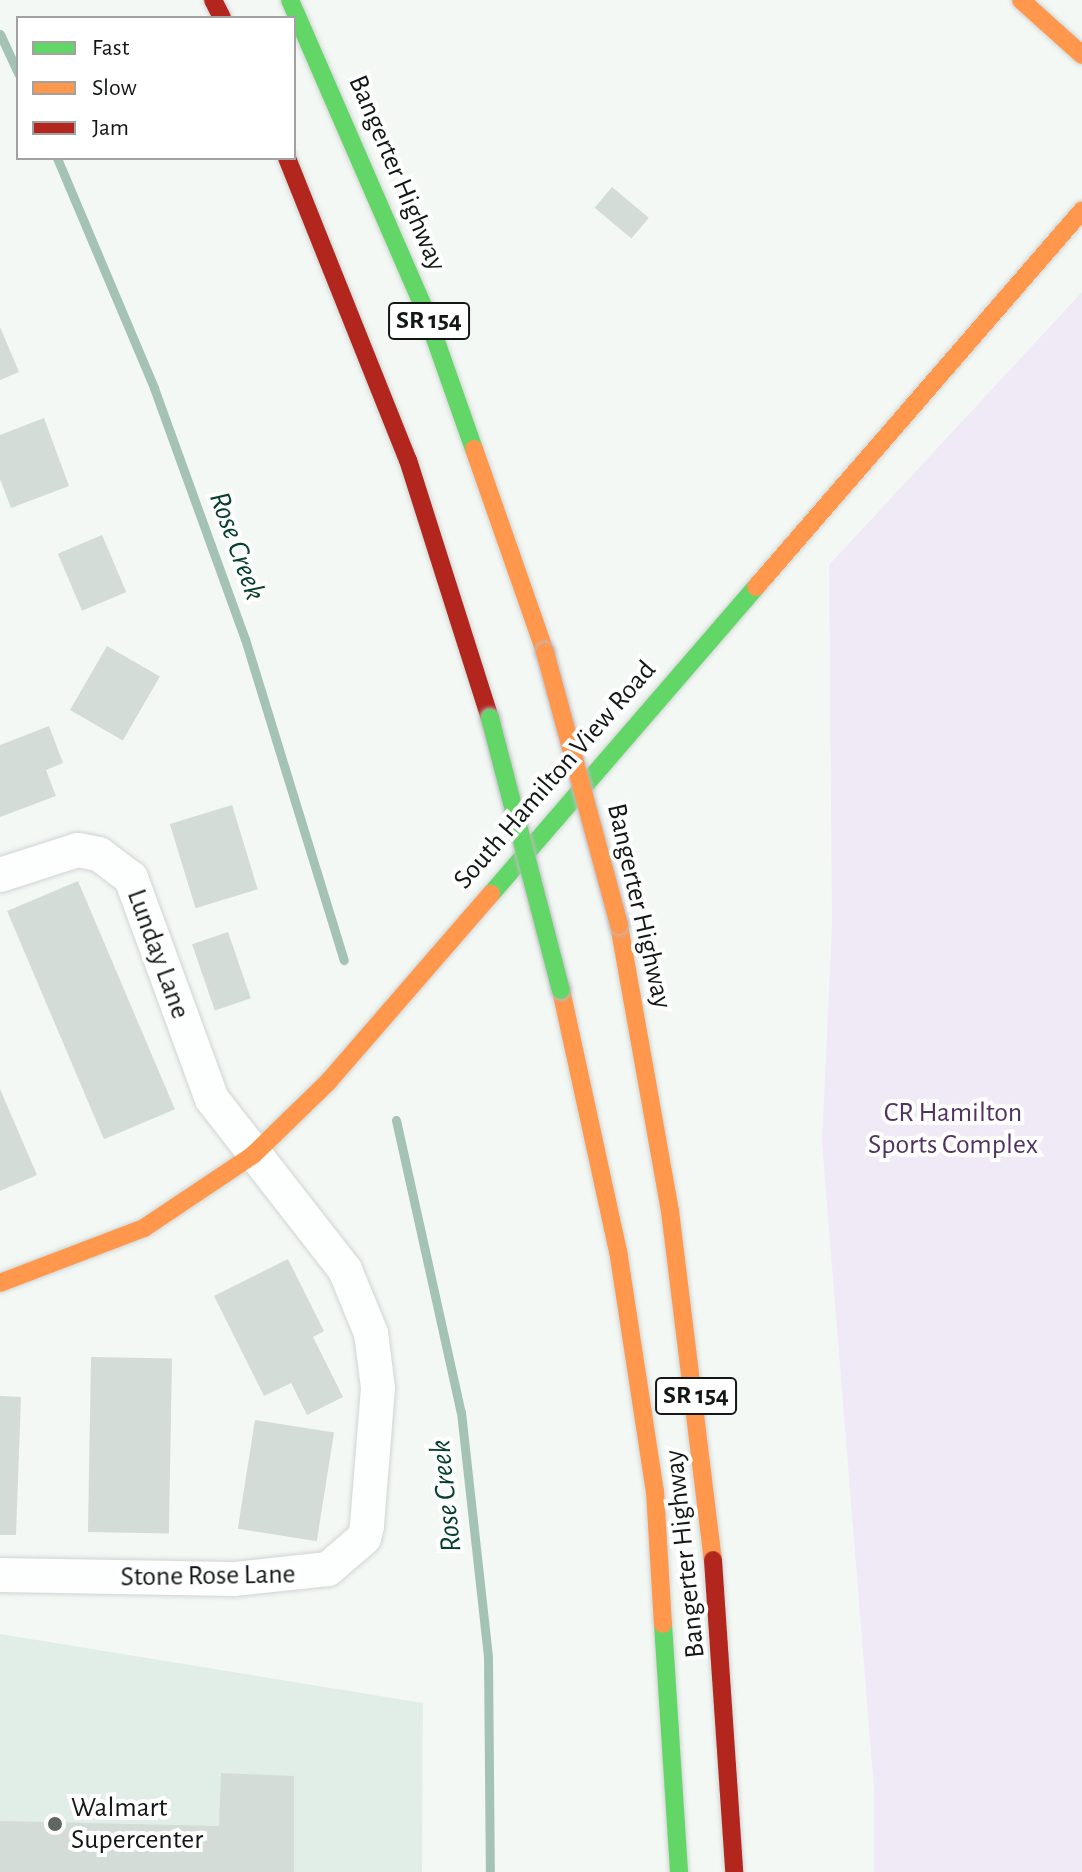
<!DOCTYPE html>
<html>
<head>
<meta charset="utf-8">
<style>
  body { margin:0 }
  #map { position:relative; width:1082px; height:1872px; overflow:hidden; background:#f3f8f5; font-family:"Alegreya Sans",sans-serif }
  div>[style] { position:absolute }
  .built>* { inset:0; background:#e1eee7 }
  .green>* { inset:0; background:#f0eaf6 }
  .stream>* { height:9px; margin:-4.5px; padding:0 4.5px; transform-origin:4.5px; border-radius:4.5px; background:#a5c3b4 }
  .building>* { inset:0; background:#d3dcd7; transform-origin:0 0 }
  .roads { filter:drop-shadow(0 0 2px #d0d5d2) drop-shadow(0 0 2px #d0d5d2) }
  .street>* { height:34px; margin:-17px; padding:0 17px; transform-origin:17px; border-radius:17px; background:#fdfefe }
  .fast>* { height:18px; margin:-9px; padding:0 9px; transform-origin:9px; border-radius:9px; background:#63d668 }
  .slow>* { height:18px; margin:-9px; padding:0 9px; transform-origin:9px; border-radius:9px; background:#ff974d }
  .jam>* { height:18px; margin:-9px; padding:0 9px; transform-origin:9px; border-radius:9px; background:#b3261e }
  .bridges { filter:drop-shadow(0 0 2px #bebcc2) drop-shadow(0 0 2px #bebcc2) }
  .fast-bridge>* { height:18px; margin:-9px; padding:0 9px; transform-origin:9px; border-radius:9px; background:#63d668 }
  .slow-bridge>* { height:18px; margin:-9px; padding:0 9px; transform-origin:9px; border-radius:9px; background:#ff974d }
  .dots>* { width:22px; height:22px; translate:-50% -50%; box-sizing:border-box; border:4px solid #fff; border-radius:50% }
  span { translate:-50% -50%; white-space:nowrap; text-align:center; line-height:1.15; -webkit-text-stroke:8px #fff; paint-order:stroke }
  .shield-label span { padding:2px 6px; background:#fff; border:2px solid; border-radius:6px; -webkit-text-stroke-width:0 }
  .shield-label { font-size:26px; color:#131715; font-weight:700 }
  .street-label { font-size:28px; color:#131715 }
  .park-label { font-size:28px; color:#513361 }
  .poi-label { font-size:28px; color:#131715 }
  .left { translate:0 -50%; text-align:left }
  .water-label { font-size:30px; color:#07402c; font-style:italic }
  .legend { position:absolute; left:16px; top:16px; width:280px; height:144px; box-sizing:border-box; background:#fff; border:2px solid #a1a2a1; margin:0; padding:10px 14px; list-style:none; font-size:24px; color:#131715 }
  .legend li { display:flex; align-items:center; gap:16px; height:40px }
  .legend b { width:40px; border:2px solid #a1a2a1 }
</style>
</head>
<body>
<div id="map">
  <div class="built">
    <i style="clip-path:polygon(0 1634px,423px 1703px,422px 1872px,0 1872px)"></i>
  </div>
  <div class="green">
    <i style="clip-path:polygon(1082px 292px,1082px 1872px,874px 1872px,874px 1789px,822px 1142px,832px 925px,829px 565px)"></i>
  </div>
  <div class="stream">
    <i style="left:0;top:34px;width:43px;rotate:65.2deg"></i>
    <i style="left:57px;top:158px;width:250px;rotate:67.1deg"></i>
    <i style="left:154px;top:388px;width:267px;rotate:70.1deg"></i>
    <i style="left:245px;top:639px;width:336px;rotate:72.9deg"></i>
    <i style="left:396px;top:1120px;width:299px;rotate:77.5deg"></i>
    <i style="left:461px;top:1412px;width:247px;rotate:83.7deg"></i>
    <i style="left:488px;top:1658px;width:214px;rotate:89.5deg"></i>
  </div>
  <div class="building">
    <i style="left:612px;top:187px;width:48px;height:27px;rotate:40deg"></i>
    <i style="clip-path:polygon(0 327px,19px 372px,0 380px)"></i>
    <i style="clip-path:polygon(44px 418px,69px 486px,11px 508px,0 479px,0 435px)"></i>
    <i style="left:102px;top:535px;width:62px;height:48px;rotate:67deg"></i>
    <i style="left:107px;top:646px;width:61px;height:74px;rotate:30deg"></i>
    <i style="clip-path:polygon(49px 726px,63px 763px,46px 770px,56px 796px,0 817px,0 745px)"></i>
    <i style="left:232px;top:805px;width:88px;height:65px;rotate:73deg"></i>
    <i style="left:78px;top:881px;width:248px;height:77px;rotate:67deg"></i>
    <i style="left:228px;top:932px;width:70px;height:38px;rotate:71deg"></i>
    <i style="clip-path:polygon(0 1089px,37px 1175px,0 1191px)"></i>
    <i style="clip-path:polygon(288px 1259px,324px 1331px,313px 1337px,343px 1397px,307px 1415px,291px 1383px,264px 1396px,214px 1296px)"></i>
    <i style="left:91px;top:1357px;width:81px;height:175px;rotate:1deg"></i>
    <i style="clip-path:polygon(0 1396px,21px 1397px,16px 1535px,0 1535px)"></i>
    <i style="left:255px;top:1420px;width:80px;height:110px;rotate:9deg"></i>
    <i style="clip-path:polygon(221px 1773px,294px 1776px,294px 1872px,0 1872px,0 1821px,219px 1826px)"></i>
  </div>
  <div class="roads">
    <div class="street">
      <i style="left:0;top:875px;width:82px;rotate:-17.8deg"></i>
      <i style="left:78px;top:850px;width:21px;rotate:11deg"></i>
      <i style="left:99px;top:854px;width:40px;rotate:37deg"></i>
      <i style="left:131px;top:878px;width:235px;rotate:69.9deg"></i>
      <i style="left:212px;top:1099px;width:217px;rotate:52.1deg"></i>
      <i style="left:345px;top:1270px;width:68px;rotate:67.6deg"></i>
      <i style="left:371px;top:1333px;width:55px;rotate:82.7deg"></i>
      <i style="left:378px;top:1388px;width:138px;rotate:94.6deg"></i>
      <i style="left:367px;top:1526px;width:12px;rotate:104deg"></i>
      <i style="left:364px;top:1538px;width:48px;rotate:139.3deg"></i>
      <i style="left:328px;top:1569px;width:95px;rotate:173.9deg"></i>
      <i style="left:234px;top:1579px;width:234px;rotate:-179deg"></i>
    </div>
    <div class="fast">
      <i style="left:290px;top:0;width:338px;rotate:66.5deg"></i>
      <i style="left:425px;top:310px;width:147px;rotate:70.6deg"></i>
      <i style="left:491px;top:894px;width:406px;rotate:-49.2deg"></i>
      <i style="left:663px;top:1624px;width:249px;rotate:86.3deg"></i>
    </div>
    <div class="slow">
      <i style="left:1021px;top:0;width:82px;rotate:42deg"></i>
      <i style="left:474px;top:449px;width:215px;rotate:70.7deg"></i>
      <i style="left:756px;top:587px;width:498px;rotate:-49.1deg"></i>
      <i style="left:619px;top:925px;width:291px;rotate:79.9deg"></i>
      <i style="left:670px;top:1211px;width:352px;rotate:83deg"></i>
      <i style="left:561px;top:990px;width:273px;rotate:77.7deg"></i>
      <i style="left:619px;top:1257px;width:237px;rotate:81.3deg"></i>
      <i style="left:655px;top:1491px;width:133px;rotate:86.6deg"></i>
      <i style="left:0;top:1283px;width:154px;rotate:-20.9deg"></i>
      <i style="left:144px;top:1228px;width:131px;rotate:-33.8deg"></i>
      <i style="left:253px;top:1155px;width:105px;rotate:-44.2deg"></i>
      <i style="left:328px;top:1082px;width:249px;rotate:-49.1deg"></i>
    </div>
    <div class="jam">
      <i style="left:213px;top:0;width:20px;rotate:63deg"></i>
      <i style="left:287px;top:158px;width:325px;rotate:68.2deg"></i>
      <i style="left:408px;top:460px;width:271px;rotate:72.4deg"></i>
      <i style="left:713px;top:1560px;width:313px;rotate:86.1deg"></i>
    </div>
  </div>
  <div class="bridges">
    <div class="fast-bridge">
      <i style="left:490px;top:718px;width:281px;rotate:75.4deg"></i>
    </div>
    <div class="slow-bridge">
      <i style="left:545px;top:652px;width:283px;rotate:74.8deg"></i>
    </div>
  </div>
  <div class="dots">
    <i style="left:55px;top:1824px;background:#616663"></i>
  </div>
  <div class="shield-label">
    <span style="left:429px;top:321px">SR 154</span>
    <span style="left:696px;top:1396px">SR 154</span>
  </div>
  <div class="street-label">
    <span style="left:397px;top:173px;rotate:67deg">Bangerter Highway</span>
    <span style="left:555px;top:775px;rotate:-49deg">South Hamilton View Road</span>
    <span style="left:639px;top:906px;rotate:77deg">Bangerter Highway</span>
    <span style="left:158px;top:954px;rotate:70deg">Lunday Lane</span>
    <span style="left:685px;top:1554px;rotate:-96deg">Bangerter Highway</span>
    <span style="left:208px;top:1576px;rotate:-1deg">Stone Rose Lane</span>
  </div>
  <div class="park-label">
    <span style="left:953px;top:1129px">CR Hamilton<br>Sports Complex</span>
  </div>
  <div class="poi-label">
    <span class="left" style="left:71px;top:1824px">Walmart<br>Supercenter</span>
  </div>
  <div class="water-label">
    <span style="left:237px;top:546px;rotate:70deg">Rose Creek</span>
    <span style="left:446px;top:1496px;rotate:-96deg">Rose Creek</span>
  </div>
  <ul class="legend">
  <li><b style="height:10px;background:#63d668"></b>Fast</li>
  <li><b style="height:10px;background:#ff974d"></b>Slow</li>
  <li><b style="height:10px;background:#b3261e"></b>Jam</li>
  </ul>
</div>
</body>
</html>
